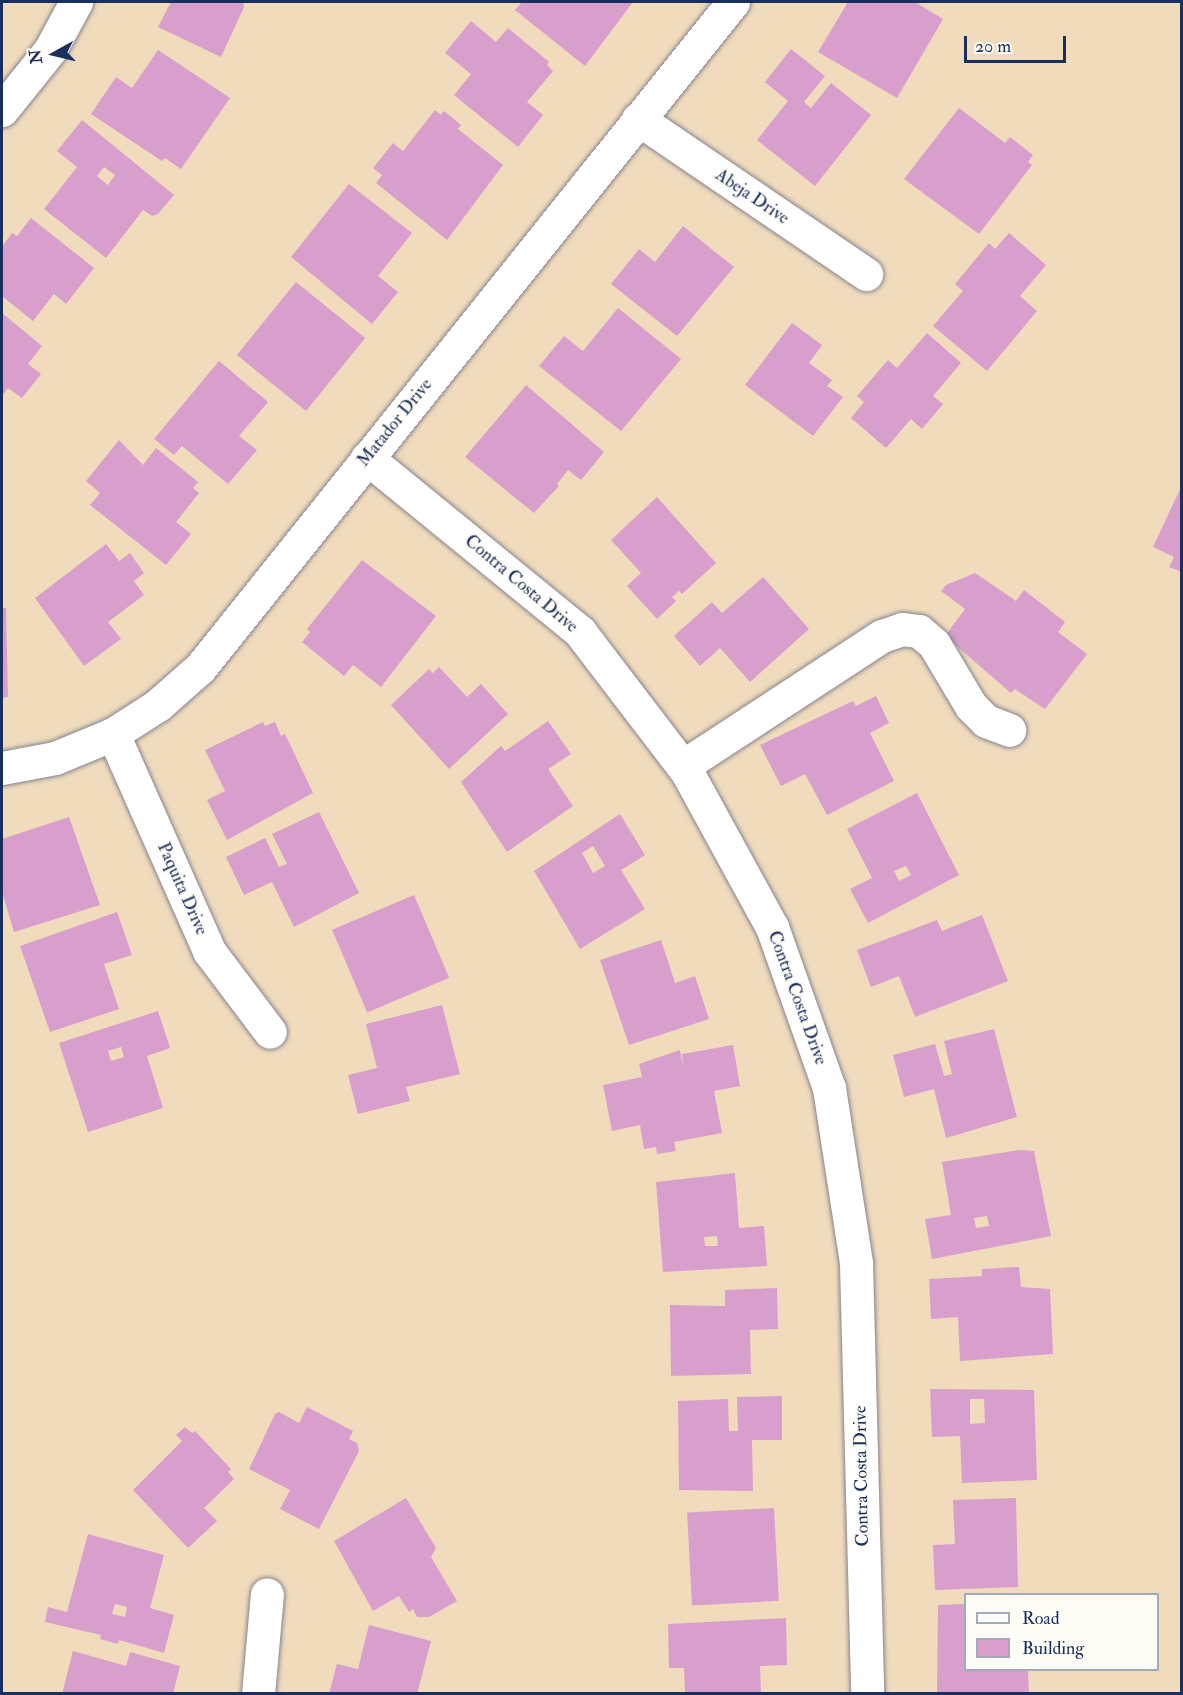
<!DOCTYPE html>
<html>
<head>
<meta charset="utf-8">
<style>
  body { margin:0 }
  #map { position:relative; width:1183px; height:1695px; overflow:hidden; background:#f1dbbd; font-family:"IM FELL Double Pica",serif }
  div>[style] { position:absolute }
  .building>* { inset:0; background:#d99fcc; transform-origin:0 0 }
  .roads { filter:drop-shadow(0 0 2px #86858e) drop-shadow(0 0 2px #86858e) }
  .minor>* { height:33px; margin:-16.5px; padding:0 16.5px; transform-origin:16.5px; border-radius:16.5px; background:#fff }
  span { translate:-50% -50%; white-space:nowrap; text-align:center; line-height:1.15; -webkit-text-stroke:4.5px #fdfcf7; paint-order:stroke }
  .street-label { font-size:18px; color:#1b2f5e }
  .frame { position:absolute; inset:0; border:3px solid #1b2f5e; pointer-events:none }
  .legend { position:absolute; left:964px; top:1593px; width:195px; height:78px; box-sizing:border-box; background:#fdfcf7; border:2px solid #a3aaba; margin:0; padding:8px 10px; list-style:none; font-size:18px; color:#1b2f5e }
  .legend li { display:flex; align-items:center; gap:12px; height:30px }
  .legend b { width:30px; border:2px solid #a3aaba }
  .north { position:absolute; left:24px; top:24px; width:60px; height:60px; -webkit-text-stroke:4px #fdfcf7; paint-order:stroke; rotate:262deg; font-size:16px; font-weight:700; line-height:24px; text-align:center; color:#1b2f5e }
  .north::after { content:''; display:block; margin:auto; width:21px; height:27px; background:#1b2f5e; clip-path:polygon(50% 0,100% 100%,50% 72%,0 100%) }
  .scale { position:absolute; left:964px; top:36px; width:102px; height:27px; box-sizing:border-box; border:3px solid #1b2f5e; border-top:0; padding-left:8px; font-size:18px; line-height:21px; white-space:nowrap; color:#1b2f5e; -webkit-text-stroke:4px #fdfcf7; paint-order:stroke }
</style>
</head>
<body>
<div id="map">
  <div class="building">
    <i style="clip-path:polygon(171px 2px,243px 2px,244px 7px,221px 57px,158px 27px)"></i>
    <i style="clip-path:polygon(522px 2px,633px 2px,585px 66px,515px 10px)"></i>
    <i style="clip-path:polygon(848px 2px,915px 2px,943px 19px,897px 98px,818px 52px)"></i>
    <i style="clip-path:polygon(471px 21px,496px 42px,508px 28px,549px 62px,547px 65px,553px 71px,527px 102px,543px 115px,518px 147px,454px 95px,471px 74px,445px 53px)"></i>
    <i style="clip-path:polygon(791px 49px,825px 76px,804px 102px,811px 108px,831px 83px,871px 115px,815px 186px,757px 140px,788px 101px,765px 82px)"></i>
    <i style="clip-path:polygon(158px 50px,230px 98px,181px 169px,165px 158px,162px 161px,91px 114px,116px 77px,132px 88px)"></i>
    <i style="clip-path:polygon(959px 108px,1005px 143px,1010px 137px,1033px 155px,1028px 162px,1032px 165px,979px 234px,904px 179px)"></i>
    <i style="clip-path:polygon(435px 110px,441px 115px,444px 111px,461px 125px,458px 129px,503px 165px,447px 240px,376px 183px,382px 175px,373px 168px,393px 143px,403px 151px)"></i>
    <i style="clip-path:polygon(evenodd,82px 120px,174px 195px,158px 214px,152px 216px,143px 210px,106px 258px,44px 209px,77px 167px,57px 151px,82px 120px,104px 167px,115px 175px,108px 185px,97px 176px,104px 167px)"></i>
    <i style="clip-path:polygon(349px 184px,412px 233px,378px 276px,398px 292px,372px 324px,291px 257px)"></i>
    <i style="clip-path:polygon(31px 218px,94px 268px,66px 304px,54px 294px,33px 321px,2px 296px,2px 247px,12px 233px,17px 236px)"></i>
    <i style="clip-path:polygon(683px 226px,734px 267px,677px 336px,611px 284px,639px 249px,655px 262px)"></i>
    <i style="clip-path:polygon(1009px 233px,1046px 265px,1020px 296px,1037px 311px,987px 371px,933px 326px,963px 291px,955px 284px,989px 243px,995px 249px)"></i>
    <i style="left:296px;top:282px;width:89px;height:94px;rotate:39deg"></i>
    <i style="clip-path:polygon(618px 308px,681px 359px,621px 431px,539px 366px,564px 336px,583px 351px)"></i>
    <i style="clip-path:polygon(2px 313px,42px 346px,28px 364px,41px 374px,22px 398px,8px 388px,2px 396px)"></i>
    <i style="clip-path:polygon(792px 323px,822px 345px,809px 363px,832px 380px,827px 386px,843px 397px,813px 436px,745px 385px)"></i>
    <i style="clip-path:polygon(927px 333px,961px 363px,933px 396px,943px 404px,922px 429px,911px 419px,886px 448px,851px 418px,864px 402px,857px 396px,888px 360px,897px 368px)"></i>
    <i style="clip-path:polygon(219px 361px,268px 402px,239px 436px,257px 450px,228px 484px,182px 446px,174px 455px,154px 439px)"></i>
    <i style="clip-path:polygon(526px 385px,604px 452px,581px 480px,568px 470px,557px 484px,559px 486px,534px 513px,465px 457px)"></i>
    <i style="clip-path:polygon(119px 440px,143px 465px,156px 448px,198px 482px,193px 488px,199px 493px,176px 522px,191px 534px,166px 565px,90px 505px,100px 493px,86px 481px)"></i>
    <i style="clip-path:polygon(1182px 485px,1182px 572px,1169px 567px,1174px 557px,1153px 547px)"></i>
    <i style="clip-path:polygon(657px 497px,716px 563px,682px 594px,679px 591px,672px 597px,676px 601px,657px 619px,627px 586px,641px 573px,611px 540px)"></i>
    <i style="clip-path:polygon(106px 544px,119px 561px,130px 553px,144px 573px,134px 581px,144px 595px,108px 622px,121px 639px,84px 666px,35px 598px)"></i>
    <i style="clip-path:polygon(362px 560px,436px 616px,381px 687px,353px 665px,344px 676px,302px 642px,310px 632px,307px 629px)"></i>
    <i style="clip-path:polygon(975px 573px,1016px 601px,1024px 590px,1065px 622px,1058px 632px,1087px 654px,1045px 709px,1015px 689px,1011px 693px,945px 636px,965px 609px,941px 591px,946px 585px)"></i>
    <i style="clip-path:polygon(763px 577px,809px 629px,750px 682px,720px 648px,700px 666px,674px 636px,712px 602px,722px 613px)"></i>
    <i style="clip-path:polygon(2px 608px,6px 608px,8px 697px,2px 698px)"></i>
    <i style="clip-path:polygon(439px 667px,467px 697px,481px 684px,508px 714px,449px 769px,391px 705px,429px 669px,433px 673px)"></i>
    <i style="clip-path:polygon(876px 696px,889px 723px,870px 733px,894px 781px,827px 815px,805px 774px,781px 786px,760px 745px,853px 701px,856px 706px)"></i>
    <i style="clip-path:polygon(548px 721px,571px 754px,548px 769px,573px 806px,507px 852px,461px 782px,501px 746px,505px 751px)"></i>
    <i style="clip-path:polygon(263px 722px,265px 726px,275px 722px,281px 736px,285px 734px,313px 793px,227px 840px,207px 800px,225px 791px,205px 750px)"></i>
    <i style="clip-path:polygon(evenodd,917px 793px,959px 875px,868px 923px,850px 889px,872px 878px,847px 829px,917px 793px,906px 866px,911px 875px,899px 881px,894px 871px,906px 866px)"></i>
    <i style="clip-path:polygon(319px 812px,359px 893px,294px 927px,272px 882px,244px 895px,226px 857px,265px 838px,279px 867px,287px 864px,272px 834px)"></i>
    <i style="clip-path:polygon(evenodd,620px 814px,645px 855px,621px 870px,645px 909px,580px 949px,534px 871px,620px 814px,593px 846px,605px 866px,593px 873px,582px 853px,593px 846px)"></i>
    <i style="clip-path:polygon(69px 817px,100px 905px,14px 932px,2px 892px,2px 839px)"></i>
    <i style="left:414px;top:895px;width:90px;height:89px;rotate:67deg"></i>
    <i style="clip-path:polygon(117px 912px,132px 955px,104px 964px,119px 1009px,50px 1032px,20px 946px)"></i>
    <i style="clip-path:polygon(982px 915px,1008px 981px,915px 1017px,899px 976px,871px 987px,857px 950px,937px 920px,942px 931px)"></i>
    <i style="clip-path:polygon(661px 940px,675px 983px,695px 976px,709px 1019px,629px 1045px,600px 960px)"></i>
    <i style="clip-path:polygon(442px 1005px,460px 1074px,406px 1087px,410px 1101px,358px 1114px,348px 1075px,377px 1068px,366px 1024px)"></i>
    <i style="clip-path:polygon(evenodd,158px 1011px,170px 1048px,147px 1056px,163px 1108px,88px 1132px,59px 1043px,158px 1011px,121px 1047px,124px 1057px,111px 1061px,108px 1051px,121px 1047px)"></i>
    <i style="clip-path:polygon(994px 1029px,1017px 1117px,946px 1138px,934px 1089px,904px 1097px,893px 1055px,935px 1044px,944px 1076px,952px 1074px,944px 1041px)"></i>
    <i style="clip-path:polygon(733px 1045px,740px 1086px,714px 1091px,722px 1133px,674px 1142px,676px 1151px,657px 1154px,656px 1147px,644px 1149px,640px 1125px,612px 1131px,603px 1085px,642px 1077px,639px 1064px,680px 1050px,683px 1068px,682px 1054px)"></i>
    <i style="clip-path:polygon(evenodd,1020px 1150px,1034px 1151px,1051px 1236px,932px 1259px,925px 1219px,951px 1215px,942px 1162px,1020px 1150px,987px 1216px,989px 1226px,976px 1228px,974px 1218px,987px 1216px)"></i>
    <i style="clip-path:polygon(evenodd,735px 1173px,739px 1228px,764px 1226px,767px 1266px,663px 1272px,656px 1182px,735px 1173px,717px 1236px,718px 1246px,705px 1246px,704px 1237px,717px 1236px)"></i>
    <i style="clip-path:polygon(1019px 1267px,1021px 1287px,1050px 1289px,1053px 1354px,960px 1361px,958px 1317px,931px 1319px,929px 1279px,982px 1276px,982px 1269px)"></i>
    <i style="clip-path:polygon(777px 1288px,778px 1329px,750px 1330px,751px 1374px,671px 1376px,670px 1305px,725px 1306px,725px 1290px)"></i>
    <i style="clip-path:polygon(evenodd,930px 1389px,1034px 1390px,1037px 1480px,962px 1483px,960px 1436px,932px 1437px,930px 1389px,970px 1399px,984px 1399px,985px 1423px,970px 1424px,970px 1399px)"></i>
    <i style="clip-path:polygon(782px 1396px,782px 1440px,752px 1440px,753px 1491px,679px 1490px,678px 1401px,728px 1399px,729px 1431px,738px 1431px,737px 1397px)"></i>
    <i style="clip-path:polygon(307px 1407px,353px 1431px,349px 1439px,357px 1443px,359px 1451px,319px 1529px,280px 1509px,290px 1490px,249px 1469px,275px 1414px,279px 1412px,299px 1423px)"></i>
    <i style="clip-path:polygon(185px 1427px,192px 1433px,195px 1431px,231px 1469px,228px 1472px,234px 1479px,204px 1508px,217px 1521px,188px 1548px,133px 1490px,182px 1441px,176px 1435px)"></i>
    <i style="clip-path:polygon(406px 1498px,436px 1548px,431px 1557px,457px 1601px,429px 1617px,417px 1617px,413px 1609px,409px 1612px,399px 1596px,373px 1611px,334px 1541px)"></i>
    <i style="clip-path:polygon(1016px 1498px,1018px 1587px,935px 1590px,933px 1545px,955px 1544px,953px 1500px)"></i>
    <i style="left:774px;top:1508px;width:93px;height:87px;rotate:87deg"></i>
    <i style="clip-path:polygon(evenodd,88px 1534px,164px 1555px,150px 1608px,174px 1615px,164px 1653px,119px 1640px,118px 1644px,100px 1639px,101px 1635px,45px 1622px,48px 1607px,67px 1612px,88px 1534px,115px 1604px,127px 1607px,125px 1617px,112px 1614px,115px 1604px)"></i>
    <i style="clip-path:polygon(966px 1604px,966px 1670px,1028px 1670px,1029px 1694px,937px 1694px,938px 1605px)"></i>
    <i style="clip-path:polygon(786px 1618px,787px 1665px,760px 1666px,761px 1694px,685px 1694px,684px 1668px,669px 1668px,668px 1624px)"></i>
    <i style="clip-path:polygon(369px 1625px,431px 1641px,417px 1694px,329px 1694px,337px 1664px,358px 1669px)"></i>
    <i style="clip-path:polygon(73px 1651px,126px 1666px,130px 1652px,180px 1666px,173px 1694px,62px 1694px)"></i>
  </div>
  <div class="roads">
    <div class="minor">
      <i style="left:2px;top:110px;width:77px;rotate:-51.3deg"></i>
      <i style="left:50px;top:50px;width:55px;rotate:-61.6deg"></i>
      <i style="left:638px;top:119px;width:276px;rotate:34.2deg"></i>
      <i style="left:367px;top:458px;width:275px;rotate:39.2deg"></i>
      <i style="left:580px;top:632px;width:176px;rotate:52.6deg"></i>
      <i style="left:687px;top:772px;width:177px;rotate:61.3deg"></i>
      <i style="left:772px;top:927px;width:171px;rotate:70.5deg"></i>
      <i style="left:829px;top:1088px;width:177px;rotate:81.2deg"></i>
      <i style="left:856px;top:1263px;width:431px;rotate:88.5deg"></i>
      <i style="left:113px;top:734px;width:237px;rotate:66.1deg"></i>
      <i style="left:209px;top:951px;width:101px;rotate:53deg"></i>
      <i style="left:683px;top:766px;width:238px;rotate:-33.2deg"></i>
      <i style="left:882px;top:636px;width:21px;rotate:-19deg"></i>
      <i style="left:902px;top:629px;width:17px;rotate:7deg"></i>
      <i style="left:919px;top:631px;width:20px;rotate:41deg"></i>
      <i style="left:934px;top:644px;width:72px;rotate:59.2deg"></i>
      <i style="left:971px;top:706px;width:21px;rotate:45deg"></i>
      <i style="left:986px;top:721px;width:25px;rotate:21deg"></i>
      <i style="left:2px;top:768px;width:54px;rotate:-10.7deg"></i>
      <i style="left:55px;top:758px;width:63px;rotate:-22.5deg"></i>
      <i style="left:113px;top:734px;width:54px;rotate:-32.8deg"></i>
      <i style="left:158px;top:705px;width:56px;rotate:-41.4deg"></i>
      <i style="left:200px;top:668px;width:853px;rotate:-51.33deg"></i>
      <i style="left:258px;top:1694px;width:100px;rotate:-84.9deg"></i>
    </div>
  </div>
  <div class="street-label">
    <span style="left:752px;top:197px;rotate:34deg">Abeja Drive</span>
    <span style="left:395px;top:423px;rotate:-51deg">Matador Drive</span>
    <span style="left:521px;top:584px;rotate:40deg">Contra Costa Drive</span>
    <span style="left:182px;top:889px;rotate:66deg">Paquita Drive</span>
    <span style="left:797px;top:998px;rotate:70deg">Contra Costa Drive</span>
    <span style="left:862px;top:1476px;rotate:-91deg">Contra Costa Drive</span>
  </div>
  <div class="frame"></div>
  <ul class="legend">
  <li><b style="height:8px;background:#fff"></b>Road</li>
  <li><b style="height:16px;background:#d99fcc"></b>Building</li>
  </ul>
  <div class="north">N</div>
  <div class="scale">20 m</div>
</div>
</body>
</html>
